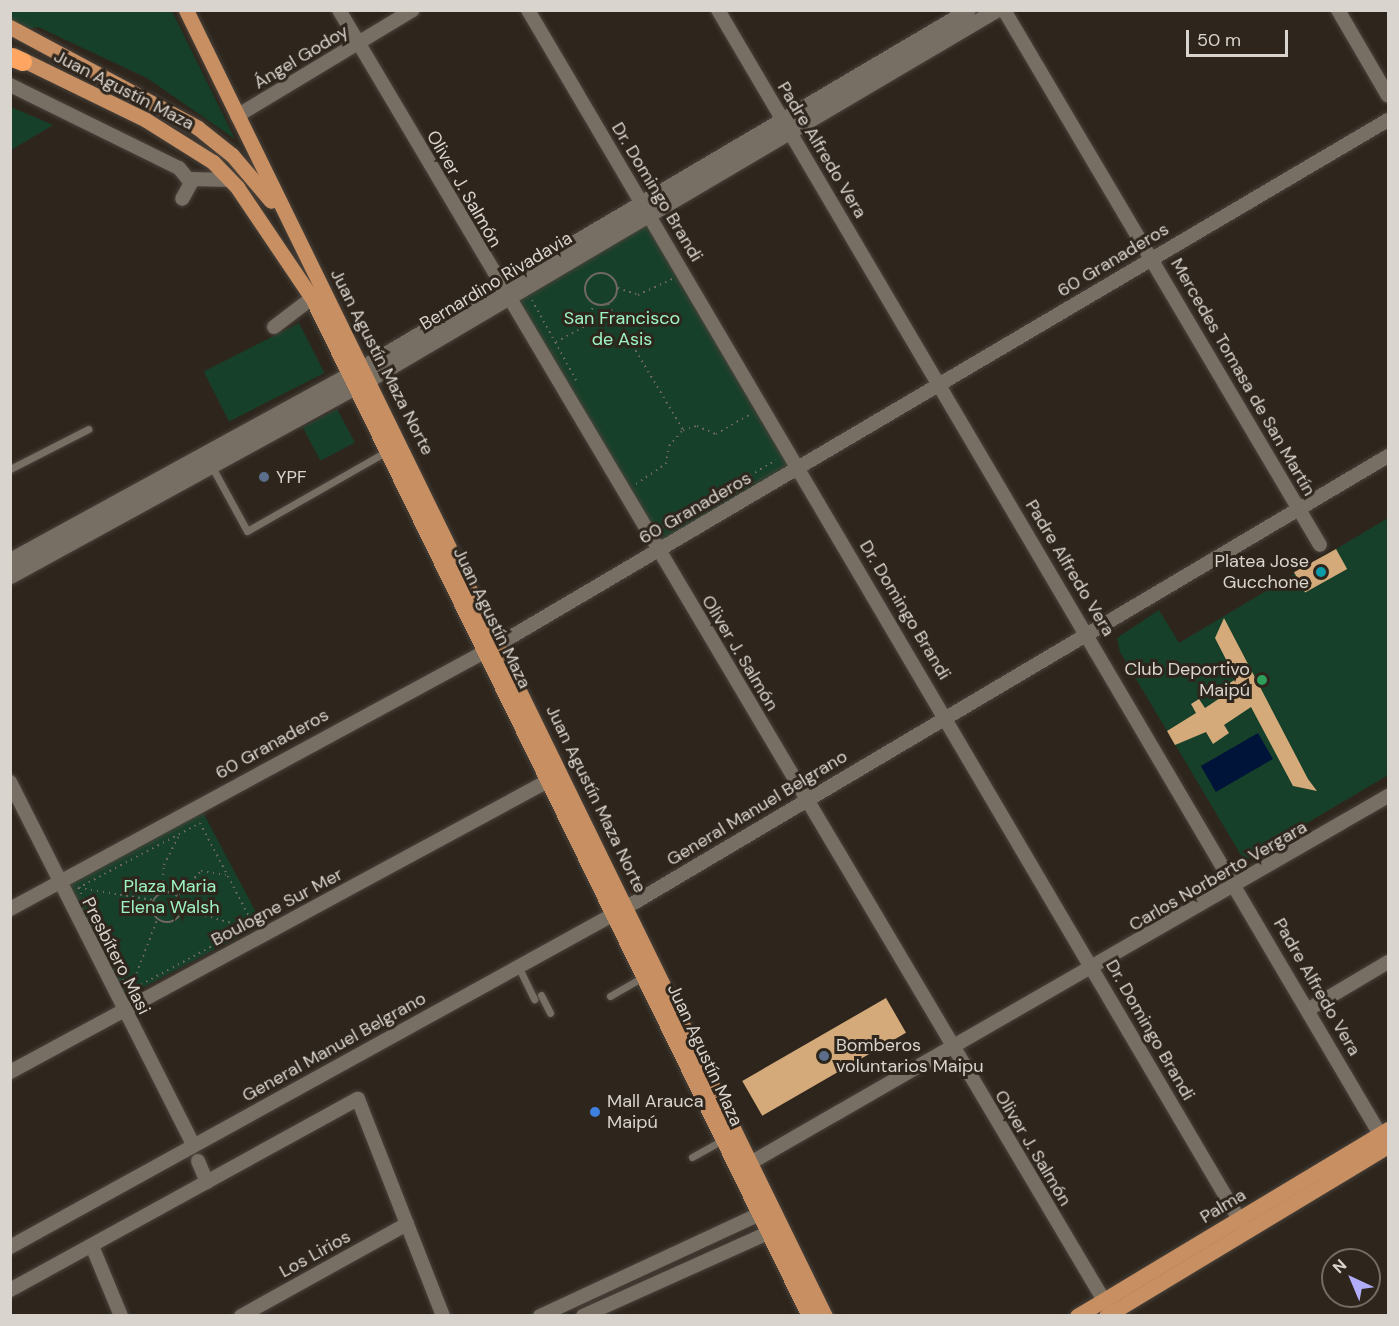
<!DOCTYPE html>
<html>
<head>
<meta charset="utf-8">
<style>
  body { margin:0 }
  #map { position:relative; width:1399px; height:1326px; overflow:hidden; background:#2e261d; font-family:"DM Sans",sans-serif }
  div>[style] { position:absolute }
  .green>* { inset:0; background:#17402a; transform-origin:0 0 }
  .water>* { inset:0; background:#001439; transform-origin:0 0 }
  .building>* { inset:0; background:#d4aa7a; transform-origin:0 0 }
  .path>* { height:2px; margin-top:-1px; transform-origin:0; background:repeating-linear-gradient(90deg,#6f6860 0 1.5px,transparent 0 6px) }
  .path>.ring { margin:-1px; padding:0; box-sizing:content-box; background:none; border:2px solid #6f6860; border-radius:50% }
  .roads { filter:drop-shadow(0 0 2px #49423b) drop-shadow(0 0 2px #49423b) }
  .service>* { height:7px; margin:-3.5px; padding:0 3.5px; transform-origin:3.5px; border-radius:3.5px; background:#786f64 }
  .minor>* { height:14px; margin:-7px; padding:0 7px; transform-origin:7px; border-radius:7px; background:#786f64 }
  .tertiary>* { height:15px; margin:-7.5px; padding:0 7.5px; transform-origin:7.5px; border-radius:7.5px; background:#786f64 }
  .primary>* { height:15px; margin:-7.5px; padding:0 7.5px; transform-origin:7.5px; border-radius:7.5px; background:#c89062 }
  .motorway>* { height:18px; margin:-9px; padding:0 9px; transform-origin:9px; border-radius:9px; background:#fea661 }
  .dots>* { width:16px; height:16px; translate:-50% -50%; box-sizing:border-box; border:3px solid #2e261d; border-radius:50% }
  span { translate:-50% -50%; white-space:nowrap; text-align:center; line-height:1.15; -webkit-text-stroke:6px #2e261d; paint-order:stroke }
  .street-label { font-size:18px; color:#d9d4ce }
  .park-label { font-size:18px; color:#9df4c2 }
  .poi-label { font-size:18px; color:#d9d4ce }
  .left { translate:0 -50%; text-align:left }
  .right { translate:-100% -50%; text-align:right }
  .frame { position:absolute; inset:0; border:12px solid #d9d4ce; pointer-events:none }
  .north { position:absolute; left:1321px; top:1248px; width:60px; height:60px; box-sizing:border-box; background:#2e261d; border:2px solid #726c64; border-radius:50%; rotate:316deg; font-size:16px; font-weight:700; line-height:24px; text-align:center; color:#d9d4ce }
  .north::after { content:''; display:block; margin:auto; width:21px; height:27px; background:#b2adf9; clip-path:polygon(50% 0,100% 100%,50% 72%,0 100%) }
  .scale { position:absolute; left:1186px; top:30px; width:102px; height:27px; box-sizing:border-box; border:3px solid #d9d4ce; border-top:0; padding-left:8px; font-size:18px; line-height:21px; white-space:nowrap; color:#d9d4ce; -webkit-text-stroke:4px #2e261d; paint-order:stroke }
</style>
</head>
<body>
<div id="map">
  <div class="green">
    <i style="clip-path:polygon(11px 11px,172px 11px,235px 139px,147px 78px,38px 27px,11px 32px)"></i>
    <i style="clip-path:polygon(11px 107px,53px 125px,11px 150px)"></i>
    <i style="left:648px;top:214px;width:296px;height:164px;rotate:59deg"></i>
    <i style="left:299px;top:323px;width:56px;height:107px;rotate:63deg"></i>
    <i style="left:337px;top:409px;width:38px;height:39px;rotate:62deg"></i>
    <i style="clip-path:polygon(1388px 518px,1388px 775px,1248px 858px,1241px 855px,1120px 652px,1117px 638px,1159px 610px,1179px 643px)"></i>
    <i style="left:199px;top:805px;width:135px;height:160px;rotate:62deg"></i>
  </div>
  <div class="water">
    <i style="left:1258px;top:733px;width:30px;height:66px;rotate:60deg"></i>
  </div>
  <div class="building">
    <i style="left:1336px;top:549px;width:23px;height:48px;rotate:61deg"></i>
    <i style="clip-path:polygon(1224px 618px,1308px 779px,1317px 791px,1293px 786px,1251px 707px,1224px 725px,1229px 733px,1213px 744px,1206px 732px,1175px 745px,1167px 731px,1196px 713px,1191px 704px,1199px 699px,1205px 708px,1226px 694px,1222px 688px,1236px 679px,1215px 638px)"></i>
    <i style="left:886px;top:998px;width:40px;height:166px;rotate:60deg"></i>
  </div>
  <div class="path">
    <i class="ring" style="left:585px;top:273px;width:30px;height:30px"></i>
    <i style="left:618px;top:288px;width:21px;rotate:19deg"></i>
    <i style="left:638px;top:295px;width:38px;rotate:-25deg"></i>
    <i style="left:532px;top:300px;width:94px;rotate:61.2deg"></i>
    <i style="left:608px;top:304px;width:147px;rotate:59.2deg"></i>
    <i style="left:556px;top:342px;width:33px;rotate:-29deg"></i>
    <i style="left:585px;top:326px;width:24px;rotate:-68deg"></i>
    <i style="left:636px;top:484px;width:36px;rotate:-34deg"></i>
    <i style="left:666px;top:464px;width:18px;rotate:-81deg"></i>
    <i style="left:669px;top:446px;width:21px;rotate:-49deg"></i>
    <i style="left:683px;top:430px;width:15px;rotate:-16deg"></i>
    <i style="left:697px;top:426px;width:21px;rotate:23deg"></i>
    <i style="left:716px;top:434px;width:39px;rotate:-30deg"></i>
    <i style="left:662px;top:527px;width:132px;rotate:-30.4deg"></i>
    <i style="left:200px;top:823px;width:114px;rotate:62.3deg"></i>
    <i style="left:253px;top:924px;width:141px;rotate:151.6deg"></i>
    <i style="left:129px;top:991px;width:115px;rotate:-116.3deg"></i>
    <i style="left:78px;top:888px;width:138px;rotate:-28deg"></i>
    <i style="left:79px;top:888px;width:75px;rotate:9.2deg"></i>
    <i class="ring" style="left:152px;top:892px;width:28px;height:28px"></i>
    <i style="left:162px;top:893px;width:28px;rotate:-86deg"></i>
    <i style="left:164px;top:865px;width:35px;rotate:-63deg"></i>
    <i style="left:178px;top:895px;width:33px;rotate:-46deg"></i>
    <i style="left:201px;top:871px;width:25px;rotate:9deg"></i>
    <i style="left:182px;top:909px;width:66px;rotate:15.7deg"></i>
    <i style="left:130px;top:990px;width:75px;rotate:-68.9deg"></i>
  </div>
  <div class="roads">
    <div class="service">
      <i style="left:212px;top:467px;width:73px;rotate:61.3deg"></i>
      <i style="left:247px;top:531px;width:161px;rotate:-29.7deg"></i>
      <i style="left:10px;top:469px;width:88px;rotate:-27.1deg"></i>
      <i style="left:518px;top:966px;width:37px;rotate:64deg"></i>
      <i style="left:541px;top:995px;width:20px;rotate:63deg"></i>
      <i style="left:610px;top:996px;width:38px;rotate:-30deg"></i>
      <i style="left:692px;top:1157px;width:35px;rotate:-29deg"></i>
    </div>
    <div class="minor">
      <i style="left:339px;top:10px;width:1510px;rotate:59.34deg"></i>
      <i style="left:528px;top:10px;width:1411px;rotate:59.54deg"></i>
      <i style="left:718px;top:10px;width:1315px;rotate:59.51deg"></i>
      <i style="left:1004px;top:10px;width:621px;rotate:59.43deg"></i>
      <i style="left:1338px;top:10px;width:99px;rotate:59.8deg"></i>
      <i style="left:10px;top:85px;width:188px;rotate:26.2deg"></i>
      <i style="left:179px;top:168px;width:19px;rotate:51deg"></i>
      <i style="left:191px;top:183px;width:18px;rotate:119deg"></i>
      <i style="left:237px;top:116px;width:205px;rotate:-31.1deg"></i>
      <i style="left:189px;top:179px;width:42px;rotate:1.4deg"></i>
      <i style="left:274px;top:327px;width:48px;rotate:-37.3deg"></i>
      <i style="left:10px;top:782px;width:407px;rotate:63.2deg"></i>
      <i style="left:10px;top:909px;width:556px;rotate:-28.45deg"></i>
      <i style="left:499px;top:644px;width:1032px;rotate:-30.52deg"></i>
      <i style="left:1309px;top:1009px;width:92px;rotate:-30.7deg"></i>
      <i style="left:10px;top:1072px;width:622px;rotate:-28.42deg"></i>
      <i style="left:198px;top:1161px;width:23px;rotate:67deg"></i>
      <i style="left:752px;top:1162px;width:734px;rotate:-29.92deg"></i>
      <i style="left:92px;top:1246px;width:76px;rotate:67.5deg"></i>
      <i style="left:10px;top:1247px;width:704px;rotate:-28.86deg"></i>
      <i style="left:627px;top:907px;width:885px;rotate:-30.65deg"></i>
      <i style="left:10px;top:1290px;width:397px;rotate:-28.8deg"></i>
      <i style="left:358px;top:1099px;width:233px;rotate:68.6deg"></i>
      <i style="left:241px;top:1316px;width:190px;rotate:-29deg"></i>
      <i style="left:540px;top:1316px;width:242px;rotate:-24.9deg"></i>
      <i style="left:583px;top:1316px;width:203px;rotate:-24.2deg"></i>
    </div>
    <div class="tertiary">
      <i style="left:10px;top:560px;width:402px;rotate:-28.7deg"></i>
      <i style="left:363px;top:367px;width:702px;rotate:-30.54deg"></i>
      <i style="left:10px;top:576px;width:410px;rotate:-28.7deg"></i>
      <i style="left:370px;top:379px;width:727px;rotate:-30.52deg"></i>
    </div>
    <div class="primary">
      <i style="left:186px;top:10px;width:1454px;rotate:63.93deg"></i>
      <i style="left:10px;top:27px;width:213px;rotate:28.2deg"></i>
      <i style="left:198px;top:128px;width:43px;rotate:38.5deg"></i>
      <i style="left:232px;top:155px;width:60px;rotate:49.7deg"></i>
      <i style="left:13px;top:55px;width:148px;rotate:26deg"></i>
      <i style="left:146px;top:120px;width:79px;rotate:32.1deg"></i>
      <i style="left:213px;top:162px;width:35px;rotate:46deg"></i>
      <i style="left:237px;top:187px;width:134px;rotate:56deg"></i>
      <i style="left:312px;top:298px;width:1133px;rotate:63.98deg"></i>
      <i style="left:1077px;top:1316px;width:363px;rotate:-31deg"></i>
      <i style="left:1106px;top:1316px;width:329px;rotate:-31.1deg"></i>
    </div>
    <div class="motorway">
      <i style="left:10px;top:57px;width:14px;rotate:21deg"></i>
    </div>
  </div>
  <div class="dots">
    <i style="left:264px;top:477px;background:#5c6f8a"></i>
    <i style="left:1321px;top:572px;background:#0f9aa8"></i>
    <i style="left:1262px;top:680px;background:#2e9e5b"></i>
    <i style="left:824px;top:1056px;background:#5c6f8a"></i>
    <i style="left:595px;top:1112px;background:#3f7fe0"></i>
  </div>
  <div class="street-label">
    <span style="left:301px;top:57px;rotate:-31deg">Ángel Godoy</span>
    <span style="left:124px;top:90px;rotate:27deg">Juan Agustín Maza</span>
    <span style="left:822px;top:150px;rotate:59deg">Padre Alfredo Vera</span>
    <span style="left:464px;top:189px;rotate:60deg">Oliver J. Salmón</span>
    <span style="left:657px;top:192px;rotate:59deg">Dr. Domingo Brandi</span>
    <span style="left:1113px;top:260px;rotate:-31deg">60 Granaderos</span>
    <span style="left:496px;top:281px;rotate:-31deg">Bernardino Rivadavia</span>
    <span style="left:382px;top:362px;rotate:63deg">Juan Agustín Maza Norte</span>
    <span style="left:1243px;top:377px;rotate:60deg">Mercedes Tomasa de San Martín</span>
    <span style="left:695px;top:508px;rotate:-30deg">60 Granaderos</span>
    <span style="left:1070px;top:568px;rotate:59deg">Padre Alfredo Vera</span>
    <span style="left:905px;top:610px;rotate:59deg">Dr. Domingo Brandi</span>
    <span style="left:492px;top:618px;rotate:64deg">Juan Agustín Maza</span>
    <span style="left:740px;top:653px;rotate:59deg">Oliver J. Salmón</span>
    <span style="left:272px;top:744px;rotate:-29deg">60 Granaderos</span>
    <span style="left:596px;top:799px;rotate:64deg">Juan Agustín Maza Norte</span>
    <span style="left:757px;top:808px;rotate:-31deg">General Manuel Belgrano</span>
    <span style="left:1218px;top:876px;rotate:-30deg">Carlos Norberto Vergara</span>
    <span style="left:277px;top:907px;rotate:-28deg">Boulogne Sur Mer</span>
    <span style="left:116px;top:956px;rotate:63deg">Presbítero Masi</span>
    <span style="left:1317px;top:987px;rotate:60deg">Padre Alfredo Vera</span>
    <span style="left:1150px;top:1030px;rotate:60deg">Dr. Domingo Brandi</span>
    <span style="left:334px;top:1047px;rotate:-29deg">General Manuel Belgrano</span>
    <span style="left:705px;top:1055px;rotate:65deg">Juan Agustín Maza</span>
    <span style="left:1033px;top:1148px;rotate:59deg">Oliver J. Salmón</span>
    <span style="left:1223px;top:1206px;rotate:-31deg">Palma</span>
    <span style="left:315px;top:1254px;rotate:-29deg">Los Lirios</span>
  </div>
  <div class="park-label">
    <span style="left:622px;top:329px">San Francisco<br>de Asis</span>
    <span style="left:170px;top:897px">Plaza Maria<br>Elena Walsh</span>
  </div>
  <div class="poi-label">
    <span class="left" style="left:276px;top:477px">YPF</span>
    <span class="right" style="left:1309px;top:572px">Platea Jose<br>Gucchone</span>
    <span class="right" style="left:1250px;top:680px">Club Deportivo<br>Maipú</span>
    <span class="left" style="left:836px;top:1056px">Bomberos<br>voluntarios Maipu</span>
    <span class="left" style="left:607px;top:1112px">Mall Arauca<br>Maipú</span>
  </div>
  <div class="frame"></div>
  <div class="north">N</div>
  <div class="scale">50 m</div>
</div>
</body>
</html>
